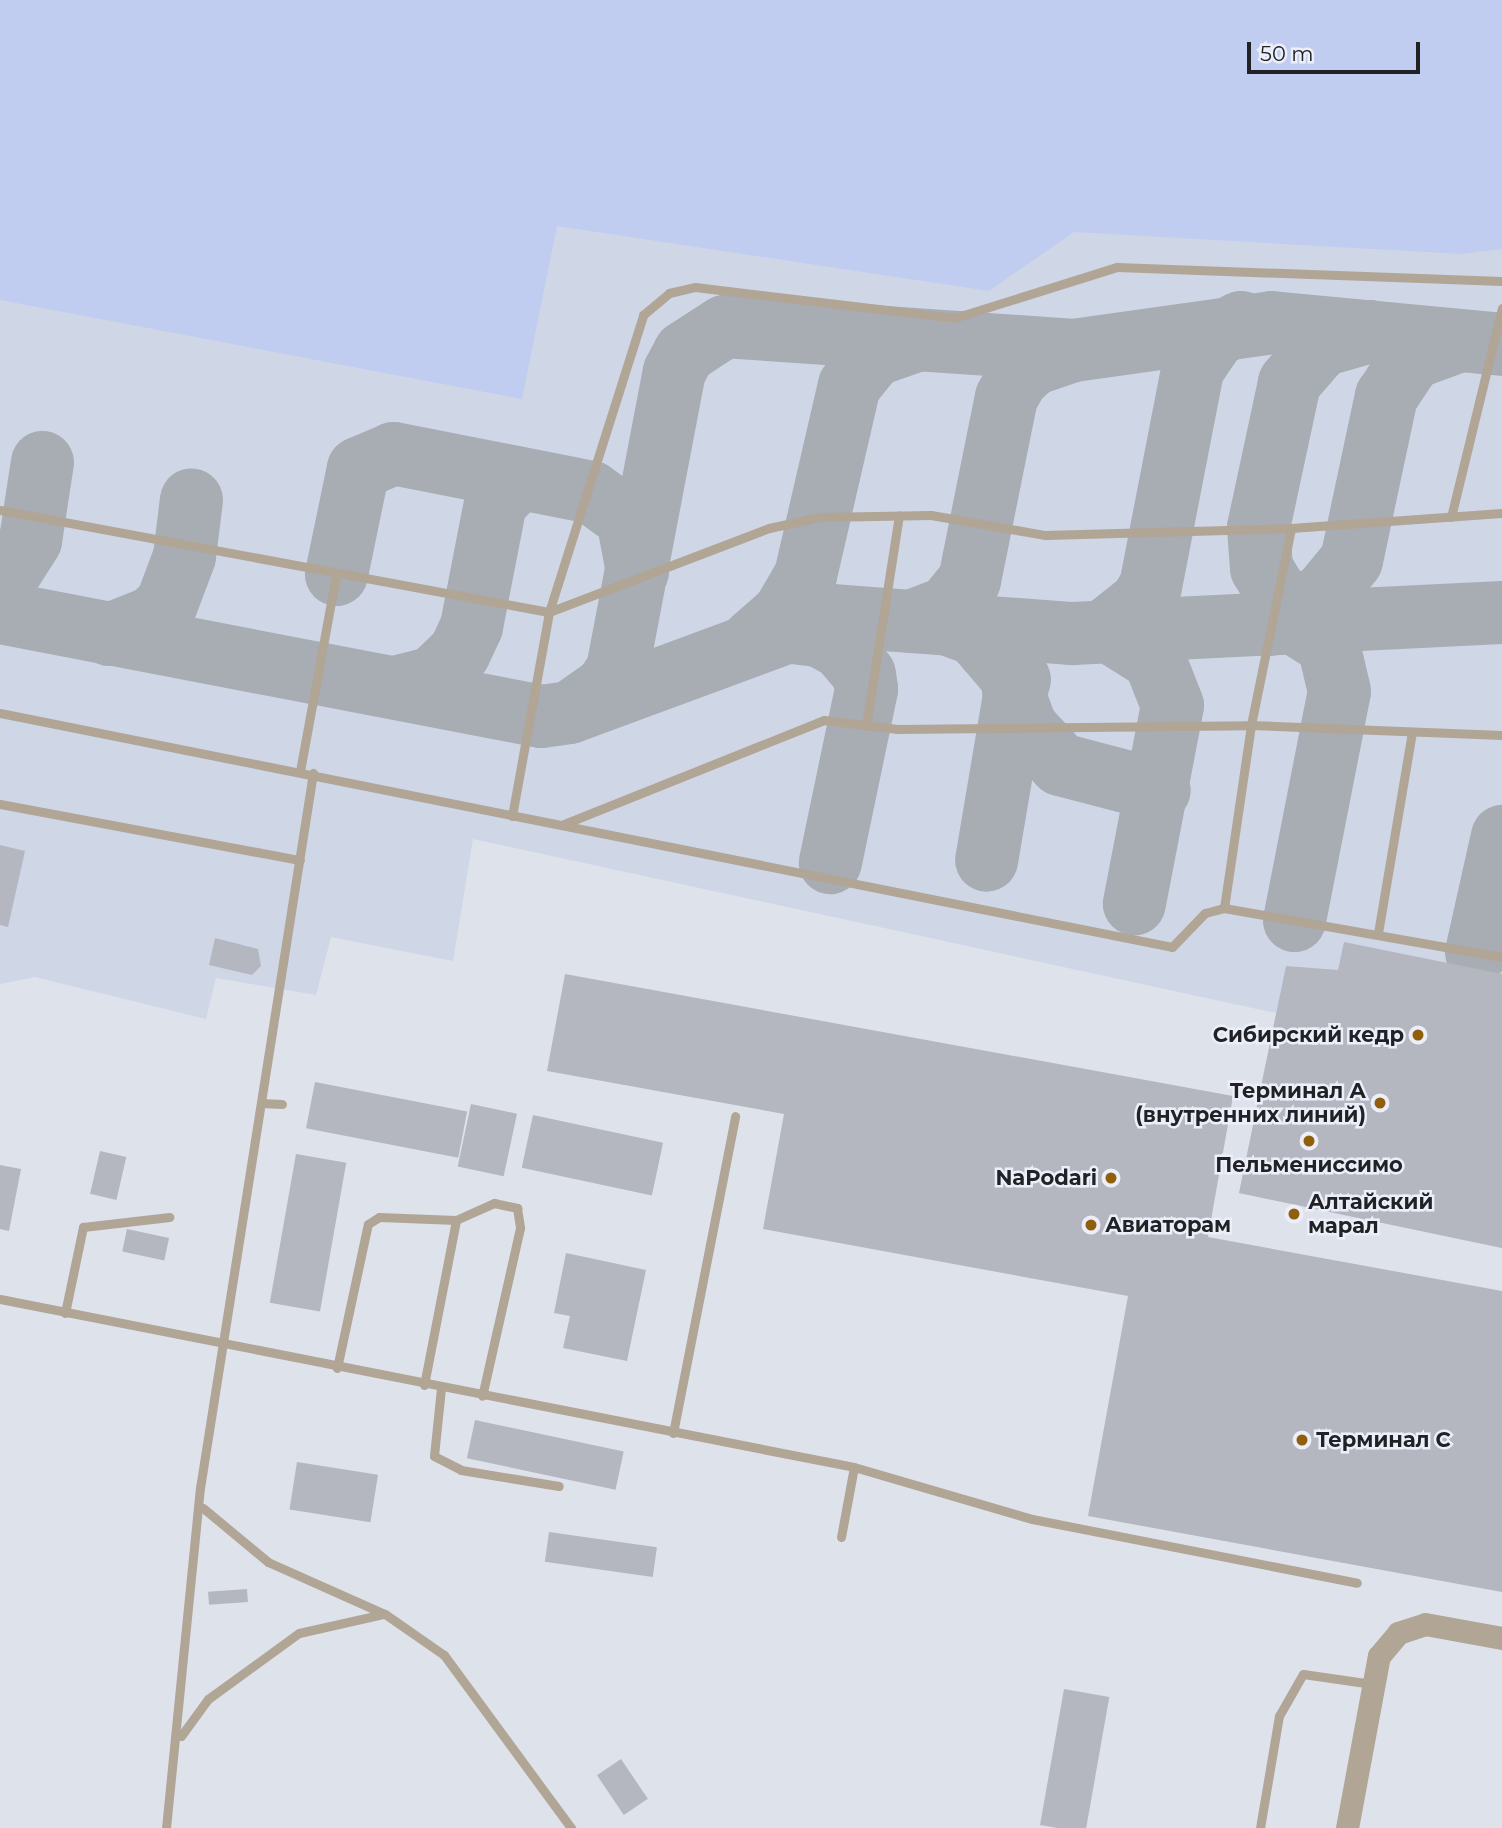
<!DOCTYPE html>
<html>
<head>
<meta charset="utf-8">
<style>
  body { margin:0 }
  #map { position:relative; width:1502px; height:1828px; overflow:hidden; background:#dee2eb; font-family:Montserrat,sans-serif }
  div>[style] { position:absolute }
  .built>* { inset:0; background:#cfd6e6 }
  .green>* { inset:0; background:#c0cdf0 }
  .taxiway>* { height:63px; margin:-31.5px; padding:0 31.5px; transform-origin:31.5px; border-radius:31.5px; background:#a8acb3 }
  .building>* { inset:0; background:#b4b7c0; transform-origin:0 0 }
  .service>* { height:9px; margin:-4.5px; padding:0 4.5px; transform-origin:4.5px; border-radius:4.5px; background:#b1a596 }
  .tertiary>* { height:23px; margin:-11.5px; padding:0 11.5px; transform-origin:11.5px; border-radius:11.5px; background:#b1a596 }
  .dots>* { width:19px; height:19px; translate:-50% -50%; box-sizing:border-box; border:4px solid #eceff9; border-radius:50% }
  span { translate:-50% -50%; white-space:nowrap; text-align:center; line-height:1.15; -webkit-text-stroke:5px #eceff9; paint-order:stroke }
  .poi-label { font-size:21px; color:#212226; font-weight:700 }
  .right { translate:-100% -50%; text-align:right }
  .left { translate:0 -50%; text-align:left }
  .scale { position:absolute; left:1247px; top:42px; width:173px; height:32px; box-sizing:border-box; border:4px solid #212226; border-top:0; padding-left:9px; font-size:21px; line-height:24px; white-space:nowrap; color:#212226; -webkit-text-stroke:5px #eceff9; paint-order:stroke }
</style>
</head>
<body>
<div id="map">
  <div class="built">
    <i style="clip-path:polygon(0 0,1502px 0,1502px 1248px,1239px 1193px,1276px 1013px,473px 839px,453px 961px,331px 937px,316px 995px,216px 978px,206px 1019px,35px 977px,0 984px)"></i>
  </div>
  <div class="green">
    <i style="clip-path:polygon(0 0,1502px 0,1502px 249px,1461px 254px,1074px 232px,989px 291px,557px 226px,522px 399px,0 300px)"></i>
  </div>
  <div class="taxiway">
    <i style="left:336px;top:574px;width:108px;rotate:-78.3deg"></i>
    <i style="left:358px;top:468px;width:38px;rotate:-23deg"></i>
    <i style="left:393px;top:453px;width:202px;rotate:11.1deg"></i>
    <i style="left:591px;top:492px;width:44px;rotate:35.8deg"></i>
    <i style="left:627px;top:518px;width:54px;rotate:79.3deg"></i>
    <i style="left:0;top:587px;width:56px;rotate:-57.4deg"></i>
    <i style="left:30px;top:540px;width:79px;rotate:-81.3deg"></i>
    <i style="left:0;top:612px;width:551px;rotate:10.88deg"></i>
    <i style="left:541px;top:716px;width:28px;rotate:-8deg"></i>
    <i style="left:569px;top:712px;width:279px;rotate:-20.3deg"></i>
    <i style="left:831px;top:615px;width:242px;rotate:4.3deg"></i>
    <i style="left:1072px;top:633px;width:431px;rotate:-2.8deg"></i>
    <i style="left:911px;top:621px;width:39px;rotate:-21deg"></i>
    <i style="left:947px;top:607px;width:35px;rotate:-51deg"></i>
    <i style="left:969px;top:580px;width:187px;rotate:-78.6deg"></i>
    <i style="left:1006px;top:397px;width:21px;rotate:-61deg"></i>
    <i style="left:1016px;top:379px;width:22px;rotate:-43deg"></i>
    <i style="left:1032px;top:364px;width:43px;rotate:-18.9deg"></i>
    <i style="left:1334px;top:621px;width:36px;rotate:-164deg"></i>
    <i style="left:1299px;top:611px;width:31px;rotate:-140deg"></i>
    <i style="left:1275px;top:591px;width:27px;rotate:-121deg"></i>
    <i style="left:1261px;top:568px;width:41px;rotate:-94.2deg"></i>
    <i style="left:1258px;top:527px;width:148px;rotate:-77.9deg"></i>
    <i style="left:1289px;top:382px;width:49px;rotate:-49.1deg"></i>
    <i style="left:1321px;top:345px;width:51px;rotate:-15.9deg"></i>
    <i style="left:945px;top:623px;width:32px;rotate:20deg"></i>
    <i style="left:975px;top:634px;width:55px;rotate:49.4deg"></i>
    <i style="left:1011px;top:676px;width:19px;rotate:81deg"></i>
    <i style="left:1014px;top:695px;width:167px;rotate:99.6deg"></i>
    <i style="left:1269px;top:624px;width:60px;rotate:-28.7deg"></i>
    <i style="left:1322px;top:595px;width:45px;rotate:-50.4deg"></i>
    <i style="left:1351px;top:560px;width:168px;rotate:-78deg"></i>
    <i style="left:1386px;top:396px;width:45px;rotate:-56.7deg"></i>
    <i style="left:1411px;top:358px;width:46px;rotate:-20.4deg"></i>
    <i style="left:1106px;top:629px;width:43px;rotate:-38.5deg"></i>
    <i style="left:1140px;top:602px;width:19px;rotate:-58deg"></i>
    <i style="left:1150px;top:586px;width:221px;rotate:-79deg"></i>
    <i style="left:1192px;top:369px;width:40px;rotate:-56deg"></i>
    <i style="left:1214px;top:336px;width:30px;rotate:-28deg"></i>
    <i style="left:1106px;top:629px;width:57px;rotate:32deg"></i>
    <i style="left:1154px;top:659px;width:49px;rotate:68.6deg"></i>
    <i style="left:1172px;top:705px;width:202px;rotate:100.9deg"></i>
    <i style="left:784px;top:631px;width:35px;rotate:7deg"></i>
    <i style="left:819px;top:635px;width:25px;rotate:29deg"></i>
    <i style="left:841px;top:647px;width:35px;rotate:50deg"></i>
    <i style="left:864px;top:674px;width:15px;rotate:82deg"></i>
    <i style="left:866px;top:689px;width:177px;rotate:101.8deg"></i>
    <i style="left:109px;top:634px;width:46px;rotate:-21.6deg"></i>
    <i style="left:152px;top:617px;width:19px;rotate:-43deg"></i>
    <i style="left:166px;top:604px;width:51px;rotate:-69.4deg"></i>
    <i style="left:184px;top:556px;width:57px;rotate:-83deg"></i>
    <i style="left:752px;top:640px;width:41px;rotate:-41.1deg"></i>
    <i style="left:783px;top:613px;width:44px;rotate:-59.9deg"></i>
    <i style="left:805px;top:575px;width:195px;rotate:-77deg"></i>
    <i style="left:849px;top:385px;width:38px;rotate:-51deg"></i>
    <i style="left:873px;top:355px;width:46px;rotate:-19.2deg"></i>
    <i style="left:1019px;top:679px;width:17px;rotate:107deg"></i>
    <i style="left:1014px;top:695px;width:33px;rotate:70deg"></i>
    <i style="left:1025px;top:726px;width:52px;rotate:47.4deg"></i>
    <i style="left:1060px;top:764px;width:102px;rotate:14.7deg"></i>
    <i style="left:398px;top:686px;width:36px;rotate:-14deg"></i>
    <i style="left:433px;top:677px;width:36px;rotate:-44deg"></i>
    <i style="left:459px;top:652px;width:29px;rotate:-65deg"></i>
    <i style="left:471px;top:626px;width:126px;rotate:-79deg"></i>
    <i style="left:495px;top:502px;width:34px;rotate:-45deg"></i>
    <i style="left:571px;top:711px;width:42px;rotate:-35.2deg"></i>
    <i style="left:605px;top:687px;width:22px;rotate:-56deg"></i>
    <i style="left:617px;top:669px;width:303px;rotate:-79.2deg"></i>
    <i style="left:674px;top:371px;width:21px;rotate:-62deg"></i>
    <i style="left:684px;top:352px;width:48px;rotate:-33deg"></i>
    <i style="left:724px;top:326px;width:350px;rotate:3.9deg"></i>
    <i style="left:1073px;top:350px;width:200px;rotate:-8deg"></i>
    <i style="left:1271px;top:322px;width:232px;rotate:5.4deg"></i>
    <i style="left:1294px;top:920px;width:233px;rotate:-78.9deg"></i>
    <i style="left:1339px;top:691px;width:48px;rotate:-103.2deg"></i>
    <i style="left:1328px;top:644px;width:40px;rotate:-148deg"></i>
    <i style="left:1476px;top:952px;width:119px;rotate:-77.4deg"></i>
  </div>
  <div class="building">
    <i style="clip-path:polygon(0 845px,25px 851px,8px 927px,0 925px)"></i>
    <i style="clip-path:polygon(215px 938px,258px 949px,261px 966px,252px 975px,209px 965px)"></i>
    <i style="clip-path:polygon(1344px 942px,1502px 974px,1502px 1248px,1239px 1193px,1286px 966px,1338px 970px)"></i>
    <i style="clip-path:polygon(565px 974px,1233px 1096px,1208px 1237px,1502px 1291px,1502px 1592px,1088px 1516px,1128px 1296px,763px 1229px,784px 1114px,547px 1071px)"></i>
    <i style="left:315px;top:1082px;width:155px;height:47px;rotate:11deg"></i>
    <i style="left:471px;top:1104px;width:47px;height:64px;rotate:12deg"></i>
    <i style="left:533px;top:1115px;width:133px;height:54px;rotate:12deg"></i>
    <i style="left:100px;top:1151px;width:27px;height:44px;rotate:13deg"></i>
    <i style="left:296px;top:1154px;width:51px;height:151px;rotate:10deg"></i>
    <i style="clip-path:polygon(0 1165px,21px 1169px,9px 1231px,0 1229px)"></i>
    <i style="left:127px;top:1229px;width:43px;height:23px;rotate:12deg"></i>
    <i style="clip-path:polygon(566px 1253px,646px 1270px,627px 1361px,563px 1348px,570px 1316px,554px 1313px)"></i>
    <i style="left:475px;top:1420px;width:152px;height:39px;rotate:12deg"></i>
    <i style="left:297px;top:1462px;width:82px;height:48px;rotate:9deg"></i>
    <i style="left:549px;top:1532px;width:109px;height:30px;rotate:8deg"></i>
    <i style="left:247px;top:1589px;width:13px;height:39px;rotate:86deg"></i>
    <i style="left:1064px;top:1689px;width:46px;height:138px;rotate:10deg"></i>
    <i style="left:621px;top:1759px;width:48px;height:29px;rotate:56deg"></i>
  </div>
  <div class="service">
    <i style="left:0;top:510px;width:558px;rotate:10.53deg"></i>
    <i style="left:549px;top:612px;width:235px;rotate:-20.9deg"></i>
    <i style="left:769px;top:528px;width:52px;rotate:-12.2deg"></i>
    <i style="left:820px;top:517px;width:111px;rotate:-1deg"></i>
    <i style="left:931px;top:515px;width:116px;rotate:10deg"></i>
    <i style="left:1045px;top:535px;width:246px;rotate:-1.6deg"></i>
    <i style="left:1291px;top:528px;width:212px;rotate:-4.1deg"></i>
    <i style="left:1451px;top:517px;width:215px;rotate:-76.3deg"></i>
    <i style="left:0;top:713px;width:1195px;rotate:11.29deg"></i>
    <i style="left:1172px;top:947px;width:47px;rotate:-45.9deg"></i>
    <i style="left:1205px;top:913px;width:20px;rotate:-15deg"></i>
    <i style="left:1224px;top:908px;width:282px;rotate:10deg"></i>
    <i style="left:866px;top:726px;width:213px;rotate:-81.1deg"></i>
    <i style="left:300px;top:771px;width:200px;rotate:-79.6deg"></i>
    <i style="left:0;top:804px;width:305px;rotate:10.6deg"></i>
    <i style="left:512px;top:816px;width:207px;rotate:-79.7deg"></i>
    <i style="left:549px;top:612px;width:312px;rotate:-72.4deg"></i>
    <i style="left:643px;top:315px;width:34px;rotate:-40deg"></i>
    <i style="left:669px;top:293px;width:27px;rotate:-13deg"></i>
    <i style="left:695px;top:287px;width:261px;rotate:6.8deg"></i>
    <i style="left:954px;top:318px;width:171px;rotate:-17.4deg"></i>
    <i style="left:1117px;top:267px;width:385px;rotate:2.1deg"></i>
    <i style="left:564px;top:824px;width:280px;rotate:-21.8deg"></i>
    <i style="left:824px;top:720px;width:74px;rotate:7deg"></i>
    <i style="left:897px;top:729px;width:354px;rotate:-0.6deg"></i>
    <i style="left:1251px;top:725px;width:251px;rotate:2.3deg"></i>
    <i style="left:1224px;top:908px;width:185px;rotate:-81.6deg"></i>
    <i style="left:1251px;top:725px;width:201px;rotate:-78.5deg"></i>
    <i style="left:1378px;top:933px;width:204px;rotate:-80.4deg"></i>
    <i style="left:261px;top:1103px;width:21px;rotate:3deg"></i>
    <i style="left:0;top:1299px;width:870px;rotate:11.13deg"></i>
    <i style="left:854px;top:1467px;width:185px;rotate:16.3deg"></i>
    <i style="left:1032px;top:1519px;width:331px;rotate:11.1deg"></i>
    <i style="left:65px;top:1313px;width:88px;rotate:-78.2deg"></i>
    <i style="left:83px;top:1227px;width:87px;rotate:-6.6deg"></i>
    <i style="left:337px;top:1368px;width:147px;rotate:-77.9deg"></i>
    <i style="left:368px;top:1224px;width:13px;rotate:-32deg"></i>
    <i style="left:379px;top:1217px;width:77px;rotate:2.2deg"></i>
    <i style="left:424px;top:1385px;width:168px;rotate:-79deg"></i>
    <i style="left:456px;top:1220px;width:42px;rotate:-24.1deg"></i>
    <i style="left:494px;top:1203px;width:24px;rotate:12deg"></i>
    <i style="left:517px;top:1208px;width:20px;rotate:81deg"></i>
    <i style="left:520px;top:1228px;width:172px;rotate:102.7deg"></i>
    <i style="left:441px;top:1388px;width:68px;rotate:95.9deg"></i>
    <i style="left:434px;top:1456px;width:30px;rotate:27deg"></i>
    <i style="left:461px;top:1470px;width:99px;rotate:9.3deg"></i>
    <i style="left:673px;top:1433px;width:323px;rotate:-78.9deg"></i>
    <i style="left:203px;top:1508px;width:85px;rotate:39.7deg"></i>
    <i style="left:268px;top:1562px;width:128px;rotate:24deg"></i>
    <i style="left:385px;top:1614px;width:72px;rotate:34.8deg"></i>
    <i style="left:444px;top:1655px;width:215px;rotate:53.7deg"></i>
    <i style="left:841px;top:1537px;width:71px;rotate:-79.5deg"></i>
    <i style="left:181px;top:1736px;width:46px;rotate:-53.9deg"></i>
    <i style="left:208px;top:1699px;width:112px;rotate:-36deg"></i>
    <i style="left:299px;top:1633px;width:86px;rotate:-12.7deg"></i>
    <i style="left:166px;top:1828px;width:342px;rotate:-84.3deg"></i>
    <i style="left:200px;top:1488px;width:724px;rotate:-81.02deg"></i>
    <i style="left:1260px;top:1828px;width:114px;rotate:-80.4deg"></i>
    <i style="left:1279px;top:1716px;width:48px;rotate:-60.3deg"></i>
    <i style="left:1303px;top:1674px;width:70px;rotate:8.2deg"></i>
  </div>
  <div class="tertiary">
    <i style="left:1347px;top:1828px;width:175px;rotate:-79.5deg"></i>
    <i style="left:1379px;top:1656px;width:30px;rotate:-50deg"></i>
    <i style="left:1398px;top:1633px;width:28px;rotate:-18deg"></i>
    <i style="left:1425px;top:1624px;width:78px;rotate:10.3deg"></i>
  </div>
  <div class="dots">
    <i style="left:1418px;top:1035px;background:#8f5f0b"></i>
    <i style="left:1380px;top:1103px;background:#8f5f0b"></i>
    <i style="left:1309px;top:1141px;background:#8f5f0b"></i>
    <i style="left:1111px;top:1178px;background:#8f5f0b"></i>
    <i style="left:1294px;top:1214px;background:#8f5f0b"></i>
    <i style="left:1091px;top:1225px;background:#8f5f0b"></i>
    <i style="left:1302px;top:1440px;background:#8f5f0b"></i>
  </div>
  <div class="poi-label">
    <span class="right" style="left:1404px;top:1035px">Сибирский кедр</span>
    <span class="right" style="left:1366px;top:1103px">Терминал А<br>(внутренних линий)</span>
    <span style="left:1309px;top:1165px">Пельмениссимо</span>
    <span class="right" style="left:1097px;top:1178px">NaPodari</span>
    <span class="left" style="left:1308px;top:1214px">Алтайский<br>марал</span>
    <span class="left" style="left:1105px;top:1225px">Авиаторам</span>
    <span class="left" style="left:1316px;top:1440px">Терминал С</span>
  </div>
  <div class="scale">50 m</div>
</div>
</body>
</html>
